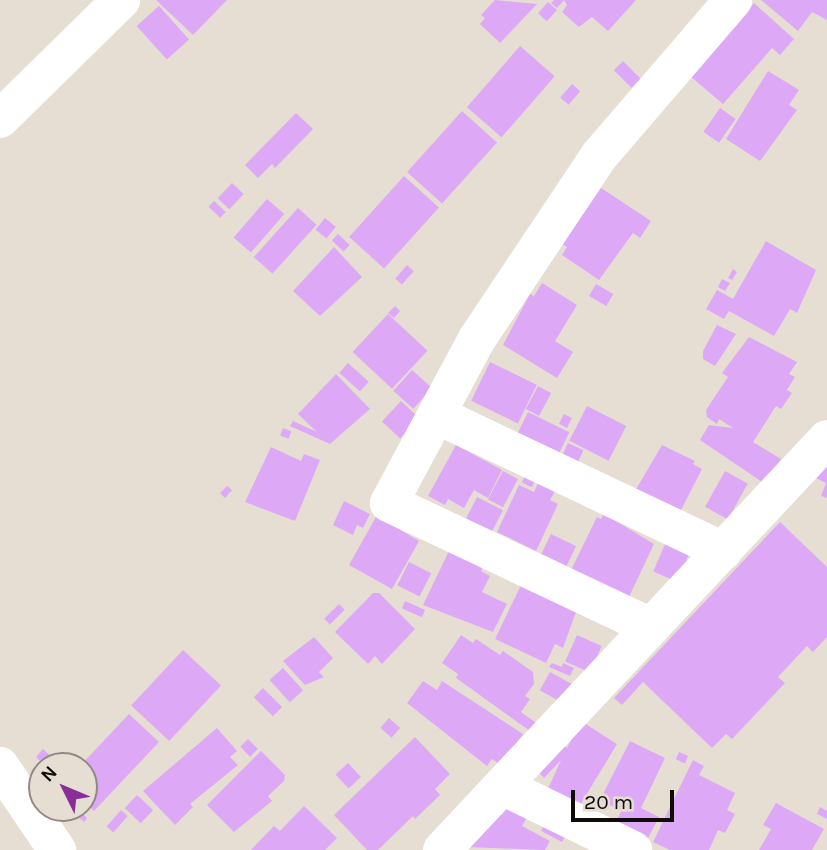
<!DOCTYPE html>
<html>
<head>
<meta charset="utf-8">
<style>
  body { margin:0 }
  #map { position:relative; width:827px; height:850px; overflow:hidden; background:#e6ded3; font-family:Karla,sans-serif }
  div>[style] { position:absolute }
  .building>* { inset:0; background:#dda9f6; transform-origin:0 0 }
  .minor>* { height:38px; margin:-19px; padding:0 19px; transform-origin:19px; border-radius:19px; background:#fff }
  span { translate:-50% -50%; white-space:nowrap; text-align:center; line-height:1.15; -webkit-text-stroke:7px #e6ded3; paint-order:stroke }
  .north { position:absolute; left:28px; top:752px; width:70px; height:70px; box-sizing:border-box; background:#e6ded3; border:2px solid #908a82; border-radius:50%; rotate:313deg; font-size:19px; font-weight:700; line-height:28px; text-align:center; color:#0e0b08 }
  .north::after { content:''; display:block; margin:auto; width:24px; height:32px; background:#892e99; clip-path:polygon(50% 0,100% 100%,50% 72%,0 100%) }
  .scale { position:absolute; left:571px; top:790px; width:103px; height:32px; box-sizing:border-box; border:4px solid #0e0b08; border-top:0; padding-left:9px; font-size:21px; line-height:24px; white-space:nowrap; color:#0e0b08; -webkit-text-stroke:5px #e6ded3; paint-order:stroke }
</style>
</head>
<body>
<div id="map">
  <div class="building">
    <i style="clip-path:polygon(156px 0,227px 0,193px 35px)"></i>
    <i style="clip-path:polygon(495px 0,537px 4px,500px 43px,480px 24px,485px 18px,481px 15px)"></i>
    <i style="clip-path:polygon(554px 0,564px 0,557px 8px,551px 3px)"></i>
    <i style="clip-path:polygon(564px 0,636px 0,608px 31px,592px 17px,579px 27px,562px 12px,567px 5px)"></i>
    <i style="clip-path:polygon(761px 0,827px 0,827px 20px,812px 12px,798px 31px)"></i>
    <i style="left:548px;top:2px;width:12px;height:15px;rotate:42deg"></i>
    <i style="clip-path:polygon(754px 3px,794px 39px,780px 55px,772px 48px,723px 104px,690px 76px)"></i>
    <i style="left:159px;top:6px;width:45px;height:30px;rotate:48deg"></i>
    <i style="left:520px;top:46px;width:46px;height:81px;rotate:41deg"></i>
    <i style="left:623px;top:61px;width:25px;height:13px;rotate:45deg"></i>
    <i style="clip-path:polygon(768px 71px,799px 90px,789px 105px,797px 110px,760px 161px,726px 139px)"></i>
    <i style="left:572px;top:84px;width:11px;height:18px;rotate:41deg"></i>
    <i style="left:720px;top:108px;width:19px;height:29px;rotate:35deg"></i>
    <i style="left:462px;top:111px;width:47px;height:82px;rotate:42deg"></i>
    <i style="clip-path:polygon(296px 113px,313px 129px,275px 168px,272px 164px,258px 178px,245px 165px)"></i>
    <i style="left:404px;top:176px;width:47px;height:82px;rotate:42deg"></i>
    <i style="left:232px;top:183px;width:16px;height:21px;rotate:43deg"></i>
    <i style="clip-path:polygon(601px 188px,651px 221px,640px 238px,633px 233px,599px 280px,562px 255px,567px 247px,562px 244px)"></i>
    <i style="left:267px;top:199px;width:23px;height:51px;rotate:41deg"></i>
    <i style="left:214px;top:201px;width:16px;height:8px;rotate:43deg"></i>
    <i style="left:298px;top:208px;width:25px;height:66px;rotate:42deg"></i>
    <i style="left:325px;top:218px;width:14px;height:15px;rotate:39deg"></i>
    <i style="left:338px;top:234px;width:16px;height:9px;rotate:43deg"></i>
    <i style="clip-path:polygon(766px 241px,816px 270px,797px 313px,790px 309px,774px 336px,729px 311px,724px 319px,706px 309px,717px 290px,733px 299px)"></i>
    <i style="clip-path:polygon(334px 247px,362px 277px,320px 316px,293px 291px)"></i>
    <i style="left:407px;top:265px;width:9px;height:18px;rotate:41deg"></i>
    <i style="clip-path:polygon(733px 269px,737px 272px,732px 280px,728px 278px)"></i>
    <i style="clip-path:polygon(722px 279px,730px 283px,725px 291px,718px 287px)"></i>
    <i style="clip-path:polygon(542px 283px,577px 305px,555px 341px,573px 352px,557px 378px,503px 345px,530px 294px,534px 296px)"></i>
    <i style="left:596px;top:284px;width:20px;height:14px;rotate:30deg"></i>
    <i style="clip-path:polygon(395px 306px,400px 311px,394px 318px,388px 313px)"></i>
    <i style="left:388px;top:314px;width:54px;height:52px;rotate:43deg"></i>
    <i style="clip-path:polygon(717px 325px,736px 334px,715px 366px,703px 359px,703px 351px)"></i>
    <i style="clip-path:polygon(749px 337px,797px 362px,789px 374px,795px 377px,787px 390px,792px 393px,781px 409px,776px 406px,753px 442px,781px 459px,765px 484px,700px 440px,709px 425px,733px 428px,719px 419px,717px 424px,707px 417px,706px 410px,728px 377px,722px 373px)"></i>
    <i style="left:490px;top:362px;width:52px;height:43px;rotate:26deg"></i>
    <i style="left:348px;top:363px;width:28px;height:13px;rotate:42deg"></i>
    <i style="left:412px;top:370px;width:27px;height:28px;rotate:42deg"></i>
    <i style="clip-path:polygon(336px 374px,370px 409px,330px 444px,290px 426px,293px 421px,317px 432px,298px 414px)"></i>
    <i style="left:538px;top:386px;width:15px;height:26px;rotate:28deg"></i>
    <i style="left:401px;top:401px;width:25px;height:28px;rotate:43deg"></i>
    <i style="left:587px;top:406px;width:44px;height:39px;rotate:27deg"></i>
    <i style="left:528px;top:412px;width:46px;height:26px;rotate:26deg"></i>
    <i style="left:564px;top:414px;width:9px;height:11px;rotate:27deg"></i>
    <i style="left:283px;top:428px;width:9px;height:8px;rotate:21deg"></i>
    <i style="left:568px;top:443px;width:17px;height:20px;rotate:25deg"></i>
    <i style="clip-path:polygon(456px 445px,502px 470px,488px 498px,474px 490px,464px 508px,448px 499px,445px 505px,428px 496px)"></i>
    <i style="clip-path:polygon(662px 445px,695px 461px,693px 464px,702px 469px,680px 512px,635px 491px)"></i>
    <i style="clip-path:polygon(271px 447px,301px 461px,304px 454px,320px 460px,295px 521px,245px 502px)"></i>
    <i style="clip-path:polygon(827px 457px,827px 498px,821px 496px,826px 483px,814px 477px)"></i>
    <i style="left:503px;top:471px;width:17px;height:32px;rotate:28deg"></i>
    <i style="left:725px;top:471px;width:26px;height:41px;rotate:29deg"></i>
    <i style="left:525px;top:476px;width:11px;height:7px;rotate:27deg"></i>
    <i style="clip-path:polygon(538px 483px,555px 491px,550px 500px,558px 504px,536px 551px,497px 532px,519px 485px,534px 492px)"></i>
    <i style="clip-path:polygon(227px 486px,232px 490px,225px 498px,220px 493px)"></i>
    <i style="left:477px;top:497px;width:29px;height:25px;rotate:27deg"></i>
    <i style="clip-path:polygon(344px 501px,370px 514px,363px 528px,357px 525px,353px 535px,333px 525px)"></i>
    <i style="clip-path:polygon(604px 514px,654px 544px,628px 599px,571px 570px,597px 517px,601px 519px)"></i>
    <i style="clip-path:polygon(376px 517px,400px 525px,397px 528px,419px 541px,392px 589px,349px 565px)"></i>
    <i style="clip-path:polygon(780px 522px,827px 567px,827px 637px,813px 652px,807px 646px,778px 677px,785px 683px,732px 739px,726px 734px,712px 748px,643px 682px,622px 705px,614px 698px)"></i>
    <i style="left:551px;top:534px;width:28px;height:22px;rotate:26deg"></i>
    <i style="left:665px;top:544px;width:26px;height:30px;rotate:23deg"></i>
    <i style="clip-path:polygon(449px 551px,483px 566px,481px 571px,490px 576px,482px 592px,507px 604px,493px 632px,423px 605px)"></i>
    <i style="left:409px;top:562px;width:25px;height:26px;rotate:27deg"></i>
    <i style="clip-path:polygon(522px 583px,577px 609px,563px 648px,555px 644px,546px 663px,495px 639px)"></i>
    <i style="clip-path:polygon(373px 593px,379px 593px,415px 629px,382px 664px,375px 656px,368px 664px,335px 632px)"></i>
    <i style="left:405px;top:601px;width:22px;height:8px;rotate:24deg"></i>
    <i style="left:339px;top:604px;width:8px;height:21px;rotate:45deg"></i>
    <i style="clip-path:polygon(461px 635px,473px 643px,476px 639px,500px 655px,503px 651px,533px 672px,534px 684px,525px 696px,530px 699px,521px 712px,539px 725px,534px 734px,456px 678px,458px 674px,442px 663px)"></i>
    <i style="left:577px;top:635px;width:27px;height:29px;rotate:24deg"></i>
    <i style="clip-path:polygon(314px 637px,333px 658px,319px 672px,324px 677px,305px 685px,283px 661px)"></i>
    <i style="left:183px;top:650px;width:52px;height:76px;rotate:43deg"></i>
    <i style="clip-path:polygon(552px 663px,562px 667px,563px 663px,574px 668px,570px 676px,549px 667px)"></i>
    <i style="left:283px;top:668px;width:30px;height:18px;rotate:48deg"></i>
    <i style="left:550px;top:672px;width:25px;height:21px;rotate:29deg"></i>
    <i style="clip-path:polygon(423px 681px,437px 690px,442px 681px,523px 734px,501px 765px,492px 759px,487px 766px,407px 703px)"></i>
    <i style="left:263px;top:688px;width:27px;height:13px;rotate:45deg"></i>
    <i style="clip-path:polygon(129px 714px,159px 742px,94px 811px,84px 802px,84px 766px,80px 766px)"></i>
    <i style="left:389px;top:718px;width:15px;height:13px;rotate:42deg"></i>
    <i style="clip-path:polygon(581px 721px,617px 744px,579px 807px,547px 791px,561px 760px,544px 778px,536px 769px,561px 743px,567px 748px)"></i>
    <i style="clip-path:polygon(217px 728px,237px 751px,230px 757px,238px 765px,190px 804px,193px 807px,175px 825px,143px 791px)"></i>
    <i style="clip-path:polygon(415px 737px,450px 774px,435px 789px,440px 795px,415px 819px,413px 816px,378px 850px,367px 850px,334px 815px)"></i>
    <i style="left:248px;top:739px;width:14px;height:11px;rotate:45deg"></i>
    <i style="clip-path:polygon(630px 741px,665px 758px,641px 808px,659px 817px,646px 842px,614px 826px,626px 801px,620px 810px,600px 800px)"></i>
    <i style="clip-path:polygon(43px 749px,61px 766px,45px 766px,36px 757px)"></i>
    <i style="clip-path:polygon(261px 751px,285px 775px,284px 781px,268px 796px,272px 801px,234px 832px,207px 805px)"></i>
    <i style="left:679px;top:752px;width:10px;height:8px;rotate:24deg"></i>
    <i style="clip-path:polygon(693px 760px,704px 766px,699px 775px,735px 793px,727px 810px,735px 814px,725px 833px,718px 830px,709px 850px,670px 850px,653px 842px)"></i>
    <i style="left:348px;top:763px;width:19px;height:17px;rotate:47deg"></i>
    <i style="left:137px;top:795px;width:22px;height:18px;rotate:43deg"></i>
    <i style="clip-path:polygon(510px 801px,530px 812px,522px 826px,550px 841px,545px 850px,467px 847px,494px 811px,502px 815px)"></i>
    <i style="clip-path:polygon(776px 803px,824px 829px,812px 850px,759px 850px,771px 829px,763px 825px)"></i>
    <i style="clip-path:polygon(304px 806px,337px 838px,325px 850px,251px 850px,274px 826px,280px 831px)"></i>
    <i style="clip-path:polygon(820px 807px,827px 811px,827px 819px,817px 814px)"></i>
    <i style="left:121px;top:810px;width:9px;height:22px;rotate:41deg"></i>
    <i style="clip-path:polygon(80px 811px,87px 818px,84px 822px,76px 815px)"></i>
    <i style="left:546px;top:821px;width:24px;height:11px;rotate:28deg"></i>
  </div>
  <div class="minor">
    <i style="left:0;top:119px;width:170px;rotate:-44.5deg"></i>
    <i style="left:437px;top:415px;width:317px;rotate:25.4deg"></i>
    <i style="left:651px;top:627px;width:290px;rotate:-154.7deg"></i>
    <i style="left:389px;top:503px;width:186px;rotate:-61.8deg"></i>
    <i style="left:477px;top:339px;width:220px;rotate:-56.3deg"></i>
    <i style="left:599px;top:156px;width:206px;rotate:-49.3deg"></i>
    <i style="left:0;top:766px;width:102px;rotate:55.8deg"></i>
    <i style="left:502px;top:786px;width:146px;rotate:26deg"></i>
    <i style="left:442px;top:850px;width:563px;rotate:-46.87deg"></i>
  </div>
  <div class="north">N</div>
  <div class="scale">20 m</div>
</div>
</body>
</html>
